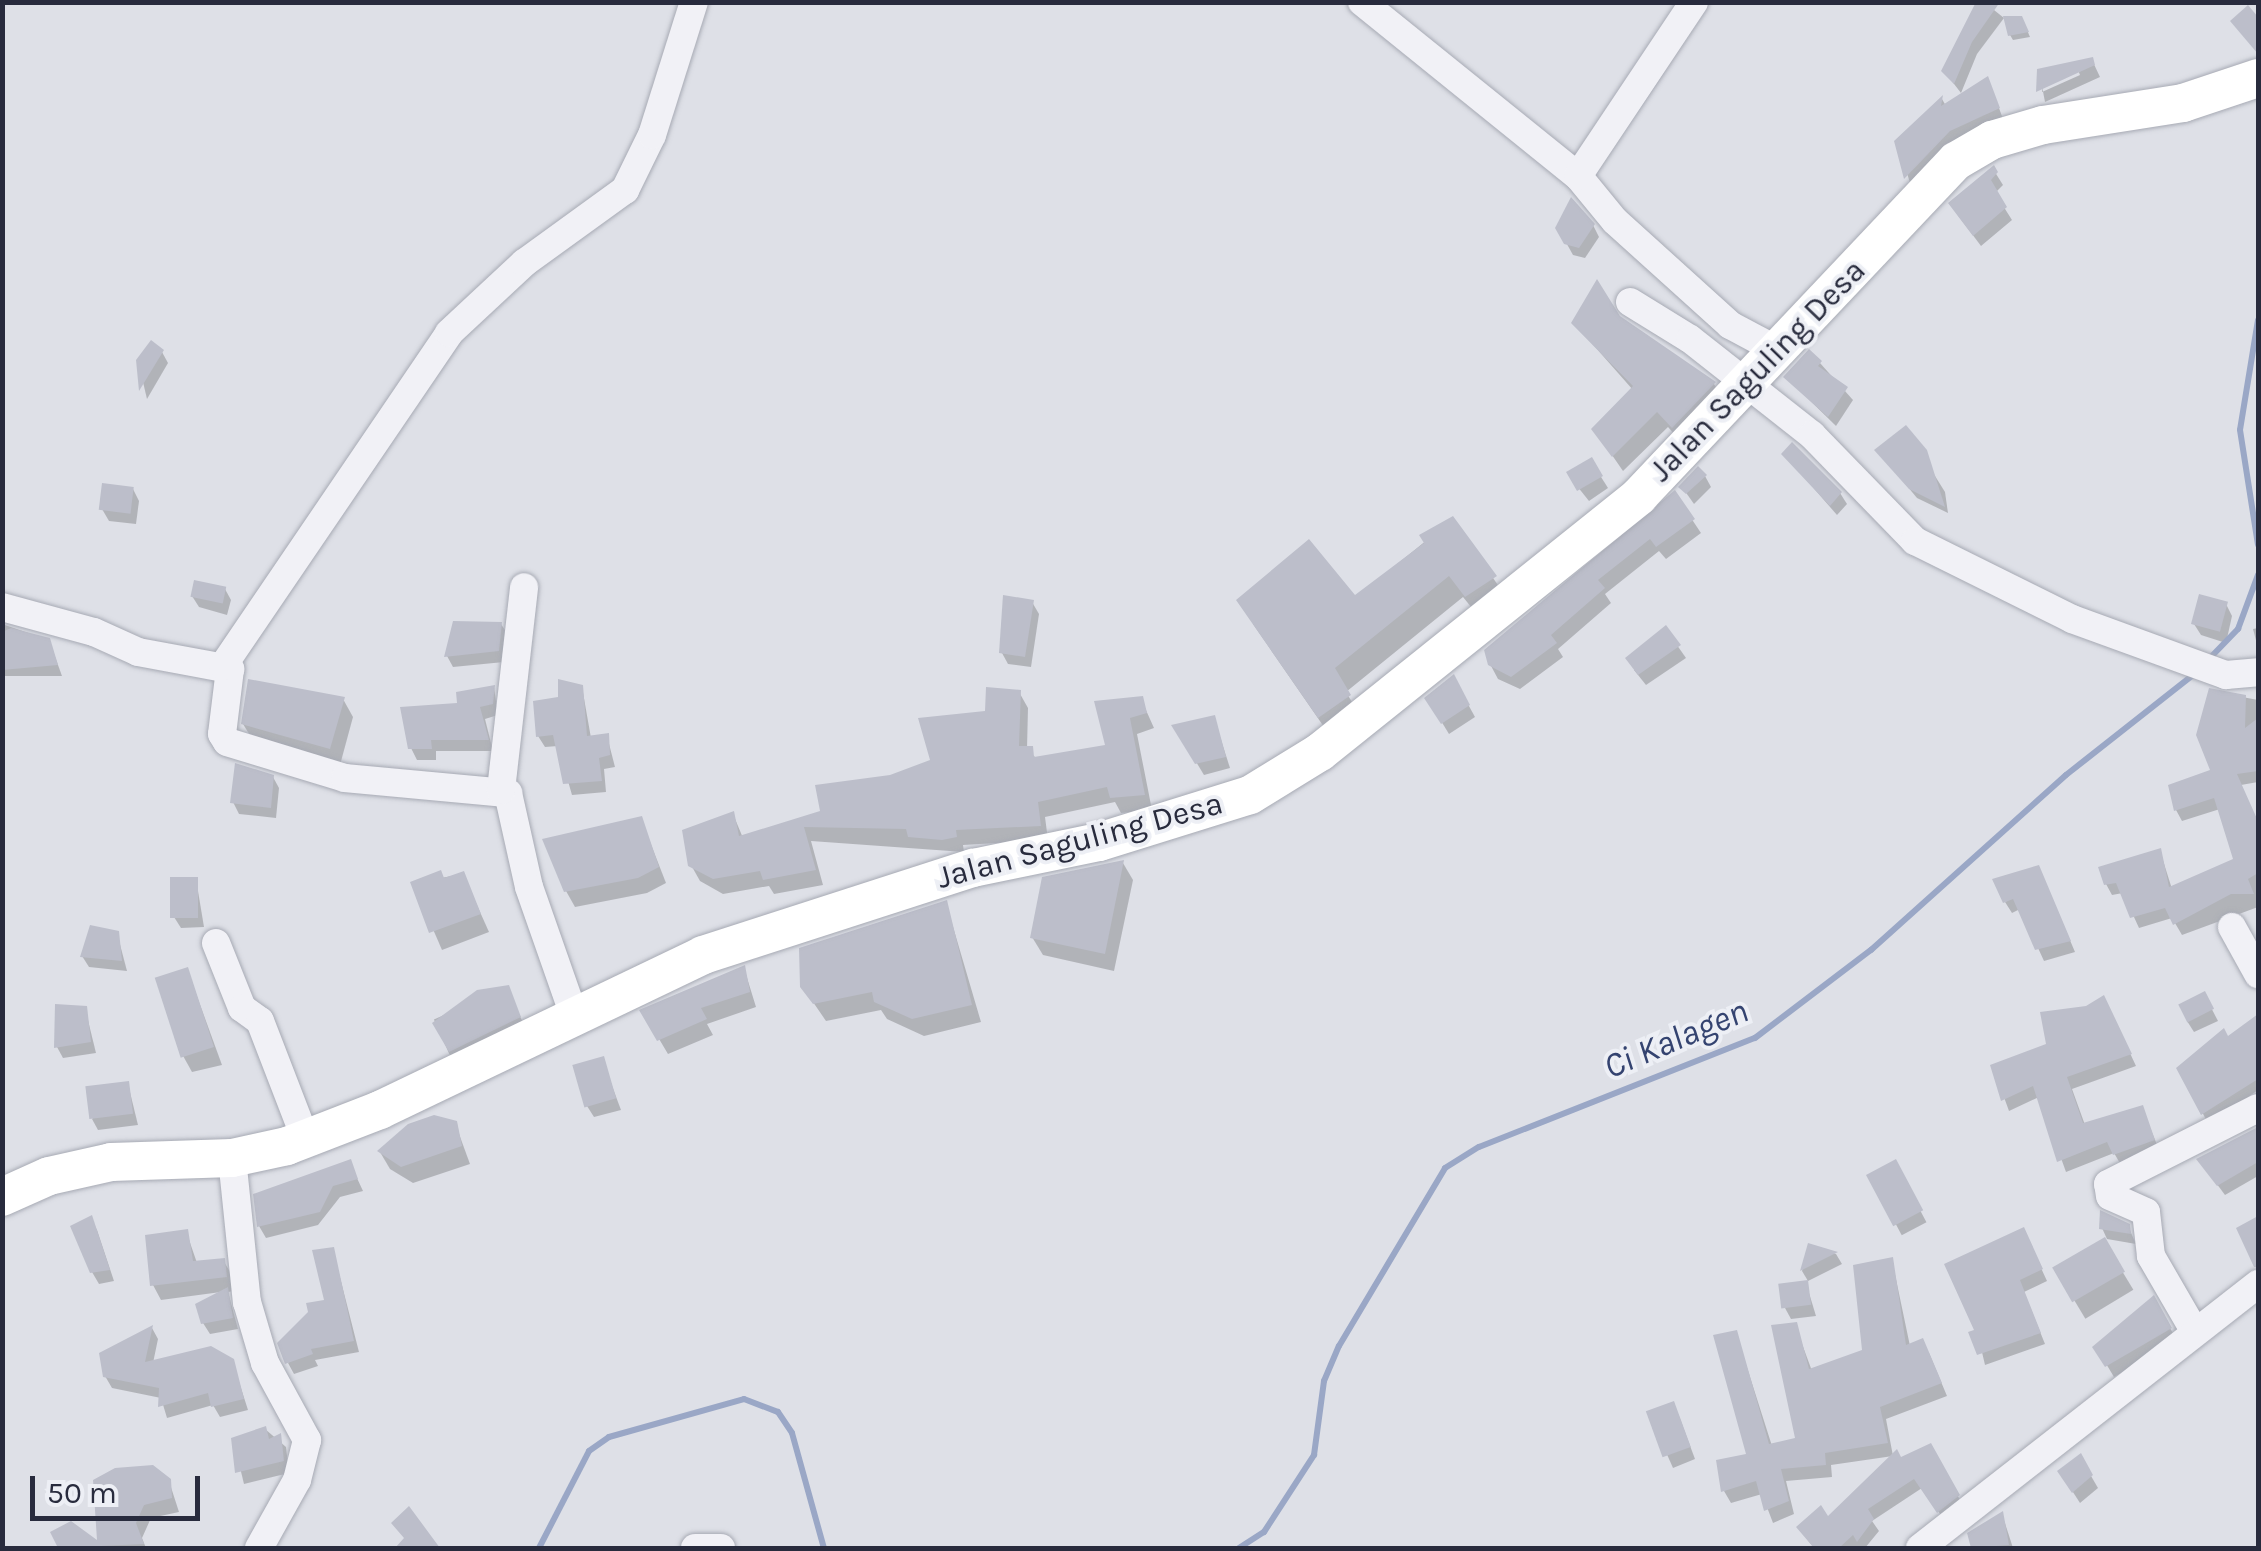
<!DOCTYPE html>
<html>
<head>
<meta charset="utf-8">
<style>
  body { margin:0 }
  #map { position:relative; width:2261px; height:1551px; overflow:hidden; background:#dee0e7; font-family:Karla,sans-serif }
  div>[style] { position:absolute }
  .shadow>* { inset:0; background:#0003; transform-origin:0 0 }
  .stream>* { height:6px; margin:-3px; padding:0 3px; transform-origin:3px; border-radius:3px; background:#9aa7c6 }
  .building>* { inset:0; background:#bcbeca; transform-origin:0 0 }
  .roads { filter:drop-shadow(0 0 2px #a7aab4) drop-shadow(0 0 2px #a7aab4) }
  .street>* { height:28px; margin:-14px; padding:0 14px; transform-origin:14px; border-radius:14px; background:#f1f1f6 }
  .secondary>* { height:38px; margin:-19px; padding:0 19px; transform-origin:19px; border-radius:19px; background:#fff }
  span { translate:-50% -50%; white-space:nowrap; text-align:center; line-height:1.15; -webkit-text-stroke:8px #edeff5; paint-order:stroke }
  .street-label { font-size:32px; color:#282b3d }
  .water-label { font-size:35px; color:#344370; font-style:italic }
  .frame { position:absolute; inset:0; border:5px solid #282b3d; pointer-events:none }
  .scale { position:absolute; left:30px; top:1476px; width:170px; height:45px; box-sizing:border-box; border:5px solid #282b3d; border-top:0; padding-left:12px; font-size:30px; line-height:35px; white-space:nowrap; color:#282b3d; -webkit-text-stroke:8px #edeff5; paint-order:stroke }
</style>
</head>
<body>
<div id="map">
  <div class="shadow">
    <i style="clip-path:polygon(1984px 2px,2004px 18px,1977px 54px,1961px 93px,1944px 71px)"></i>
    <i style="clip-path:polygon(2024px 23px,2030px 37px,2013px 40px,2010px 35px)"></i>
    <i style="clip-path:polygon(evenodd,2092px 60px,2100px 77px,2045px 102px,2039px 71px,2092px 60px,2078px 70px,2080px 75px,2042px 92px,2042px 86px,2078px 70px)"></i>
    <i style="clip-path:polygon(1992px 89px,2003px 119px,1911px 186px,1897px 141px,1942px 99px,1946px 106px)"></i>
    <i style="clip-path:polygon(1993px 169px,2003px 185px,1995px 193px,2012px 220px,1981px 246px,1957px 214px)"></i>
    <i style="clip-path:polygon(1593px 225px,1599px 237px,1585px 258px,1573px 255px,1558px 228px)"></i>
    <i style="clip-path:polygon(1618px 318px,1714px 384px,1724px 400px,1682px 443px,1668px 427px,1623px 471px,1594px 429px,1633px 390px,1574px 323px)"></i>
    <i style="clip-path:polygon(162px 352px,168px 363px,147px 399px,138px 361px)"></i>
    <i style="clip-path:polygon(1820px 363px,1853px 400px,1836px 426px,1786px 377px)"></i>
    <i style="clip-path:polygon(1905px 428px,1945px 492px,1948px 513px,1917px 498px,1878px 451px)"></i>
    <i style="clip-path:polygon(1784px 454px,1840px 493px,1847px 504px,1837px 515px)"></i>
    <i style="clip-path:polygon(1591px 461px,1608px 488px,1589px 501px,1577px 486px)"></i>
    <i style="clip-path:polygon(1705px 476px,1711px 487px,1694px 504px,1682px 487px)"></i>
    <i style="clip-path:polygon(133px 489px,139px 501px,136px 524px,109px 521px,102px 509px)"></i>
    <i style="clip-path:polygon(1675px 494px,1701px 533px,1666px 559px,1659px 551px,1605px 594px,1611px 603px,1558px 649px,1563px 657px,1520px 689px,1498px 679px,1490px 664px)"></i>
    <i style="clip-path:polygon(1453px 519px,1508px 600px,1480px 618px,1463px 597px,1346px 692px,1362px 719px,1333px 740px,1253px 624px,1355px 598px)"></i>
    <i style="clip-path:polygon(225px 589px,231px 600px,227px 615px,199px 607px,192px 596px)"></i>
    <i style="clip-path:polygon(1032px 602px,1039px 614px,1031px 667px,1008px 664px,1002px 653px)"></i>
    <i style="clip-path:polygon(2226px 604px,2232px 616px,2226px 643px,2201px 635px,2194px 624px)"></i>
    <i style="clip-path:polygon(2px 624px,49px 640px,62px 676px,2px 676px)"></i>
    <i style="clip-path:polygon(501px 624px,508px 635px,504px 662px,453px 667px,447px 656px)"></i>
    <i style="clip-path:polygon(1665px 628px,1686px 658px,1646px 685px,1634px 670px)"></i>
    <i style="clip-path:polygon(2258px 628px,2258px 648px,2253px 629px)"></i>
    <i style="clip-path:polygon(1453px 677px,1475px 717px,1449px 734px,1427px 698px)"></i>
    <i style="clip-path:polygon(494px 687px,498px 715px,485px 719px,493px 751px,436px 751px,436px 760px,417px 760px,411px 748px,460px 705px)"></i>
    <i style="clip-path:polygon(582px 687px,591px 738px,607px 736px,615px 767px,604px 769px,606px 792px,572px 795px,558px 746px,545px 747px,538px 736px,561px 699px)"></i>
    <i style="clip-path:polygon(2211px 691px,2258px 700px,2258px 782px,2241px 785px,2258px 823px,2258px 907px,2182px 935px,2172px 918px,2139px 928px,2123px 893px,2112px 895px,2106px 884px,2160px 851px,2172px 889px,2236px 860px,2220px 809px,2182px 821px,2176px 810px,2213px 772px)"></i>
    <i style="clip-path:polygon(1019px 692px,1028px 708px,1027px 749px,1037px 759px,1108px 747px,1141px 699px,1154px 728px,1137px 734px,1152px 810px,1121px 813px,1115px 802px,1045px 817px,1048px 840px,963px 845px,964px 852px,811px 841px,823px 885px,774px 894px,769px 886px,723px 894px,700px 881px,691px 865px,733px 814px,743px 838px,823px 812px,933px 761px)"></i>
    <i style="clip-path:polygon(343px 699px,353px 717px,340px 765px,254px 742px,243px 724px)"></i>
    <i style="clip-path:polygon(1214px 718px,1230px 768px,1204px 775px,1175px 727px)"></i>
    <i style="clip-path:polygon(273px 777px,279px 788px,276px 818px,239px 814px,233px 802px)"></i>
    <i style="clip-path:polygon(641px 819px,666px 883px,647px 893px,575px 907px,566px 891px)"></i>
    <i style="clip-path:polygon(1123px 863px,1133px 880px,1114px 971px,1043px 955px,1032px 937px)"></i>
    <i style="clip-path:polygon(463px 874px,489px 932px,442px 950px,413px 883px)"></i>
    <i style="clip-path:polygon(196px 879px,204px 927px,181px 928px,174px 917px)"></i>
    <i style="clip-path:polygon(2044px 879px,2075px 952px,2044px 961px,2020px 909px,2012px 913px,2005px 902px)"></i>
    <i style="clip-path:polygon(946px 903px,981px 1022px,924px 1036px,887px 1019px,881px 1010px,826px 1021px,802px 986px)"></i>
    <i style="clip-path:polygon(117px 933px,127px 971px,89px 967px,82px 956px)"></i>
    <i style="clip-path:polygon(744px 968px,756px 1007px,707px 1024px,713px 1035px,668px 1054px,643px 1012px)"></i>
    <i style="clip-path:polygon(187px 969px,222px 1065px,192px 1072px,182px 1054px)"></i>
    <i style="left:507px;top:987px;width:54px;height:80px;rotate:66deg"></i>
    <i style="clip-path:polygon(2204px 994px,2218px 1021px,2194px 1032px,2187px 1021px)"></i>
    <i style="clip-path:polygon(85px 1008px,96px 1053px,63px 1058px,57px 1047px)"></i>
    <i style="clip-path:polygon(2110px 1010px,2136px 1066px,2072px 1089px,2085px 1125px,2142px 1108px,2160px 1152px,2121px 1165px,2114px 1153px,2066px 1172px,2039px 1097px,2009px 1111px,1993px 1067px,2049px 1046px)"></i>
    <i style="clip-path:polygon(2258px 1017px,2258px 1090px,2209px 1125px,2179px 1069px)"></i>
    <i style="clip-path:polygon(602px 1059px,621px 1110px,594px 1117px,587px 1106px)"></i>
    <i style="clip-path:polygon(128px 1084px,138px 1125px,98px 1130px,92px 1119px)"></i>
    <i style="clip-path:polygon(455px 1123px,470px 1164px,413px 1183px,390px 1169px,380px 1152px)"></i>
    <i style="clip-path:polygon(2258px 1129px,2258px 1176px,2225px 1195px,2199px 1160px)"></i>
    <i style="clip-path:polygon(350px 1163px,363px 1191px,340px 1197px,318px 1225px,266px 1238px,259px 1226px)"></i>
    <i style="left:1895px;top:1163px;width:67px;height:28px;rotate:62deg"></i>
    <i style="clip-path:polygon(91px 1219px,97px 1230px,114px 1281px,99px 1284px,92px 1272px)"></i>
    <i style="clip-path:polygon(2128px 1226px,2136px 1244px,2107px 1239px,2102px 1228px)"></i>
    <i style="clip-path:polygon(186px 1231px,197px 1263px,223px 1260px,232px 1275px,234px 1291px,228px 1292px,238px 1329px,210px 1334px,203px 1323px,221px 1292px,161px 1300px,153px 1285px)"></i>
    <i style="left:2104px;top:1241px;width:57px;height:56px;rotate:59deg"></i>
    <i style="clip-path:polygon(2029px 1242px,2047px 1281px,2024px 1292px,2045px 1344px,1985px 1365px,1977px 1331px)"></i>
    <i style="clip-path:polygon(1810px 1246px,1836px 1254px,1842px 1264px,1808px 1281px,1802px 1271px)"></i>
    <i style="clip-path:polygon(333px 1250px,359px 1352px,315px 1360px,318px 1366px,294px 1374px,288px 1363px,327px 1302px)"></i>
    <i style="clip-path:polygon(1892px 1260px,1910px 1346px,1929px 1353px,1947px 1396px,1886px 1419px,1893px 1456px,1831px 1465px,1832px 1477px,1786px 1481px,1794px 1514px,1773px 1523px,1762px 1494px,1731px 1503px,1724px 1491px,1749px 1456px,1736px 1333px,1772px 1446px,1798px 1440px,1795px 1325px,1812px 1371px,1865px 1352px)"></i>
    <i style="clip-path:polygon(1806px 1283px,1816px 1316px,1791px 1319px,1785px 1308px)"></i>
    <i style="clip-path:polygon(2153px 1299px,2177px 1340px,2114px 1377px,2096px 1347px)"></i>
    <i style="clip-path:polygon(152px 1328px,158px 1339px,153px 1363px,232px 1360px,248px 1410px,220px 1417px,213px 1405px,167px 1418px,161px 1398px,112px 1388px,105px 1376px)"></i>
    <i style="clip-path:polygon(1650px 1416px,1679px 1416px,1695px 1459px,1673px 1468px)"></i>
    <i style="clip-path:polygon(265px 1429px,286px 1447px,289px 1473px,244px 1484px,233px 1439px)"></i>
    <i style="clip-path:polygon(1930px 1446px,1964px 1507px,1945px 1521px,1922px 1488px,1872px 1521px,1879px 1531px,1865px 1548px,1814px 1548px,1806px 1538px,1900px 1460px)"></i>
    <i style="clip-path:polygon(2080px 1457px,2098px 1488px,2080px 1503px,2060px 1472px)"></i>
    <i style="clip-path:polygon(169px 1481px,179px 1512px,151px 1518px,142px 1538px,146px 1548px,61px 1548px,53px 1533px,100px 1546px)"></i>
    <i style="clip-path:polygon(2002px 1514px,2013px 1548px,1974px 1548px,1970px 1534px)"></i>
  </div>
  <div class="stream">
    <i style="left:2258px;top:320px;width:111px;rotate:99.3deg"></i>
    <i style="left:2240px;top:430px;width:116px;rotate:81.1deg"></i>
    <i style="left:2209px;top:659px;width:42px;rotate:-46deg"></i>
    <i style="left:2238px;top:629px;width:58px;rotate:-69.7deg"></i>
    <i style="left:539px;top:1548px;width:109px;rotate:-62.7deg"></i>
    <i style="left:589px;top:1451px;width:24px;rotate:-35deg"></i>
    <i style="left:609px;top:1437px;width:140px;rotate:-15.7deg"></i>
    <i style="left:744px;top:1399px;width:36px;rotate:21deg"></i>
    <i style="left:778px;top:1412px;width:25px;rotate:56deg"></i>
    <i style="left:792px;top:1433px;width:119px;rotate:74.5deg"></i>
    <i style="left:1239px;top:1548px;width:30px;rotate:-33deg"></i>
    <i style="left:1264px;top:1532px;width:92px;rotate:-57deg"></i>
    <i style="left:1314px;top:1455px;width:75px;rotate:-82.3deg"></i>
    <i style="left:1324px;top:1381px;width:38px;rotate:-67deg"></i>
    <i style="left:1339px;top:1346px;width:207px;rotate:-59.2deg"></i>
    <i style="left:1445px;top:1168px;width:40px;rotate:-32deg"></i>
    <i style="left:1479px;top:1147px;width:297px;rotate:-21.6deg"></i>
    <i style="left:1755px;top:1038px;width:146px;rotate:-37.2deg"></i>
    <i style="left:1871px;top:950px;width:262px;rotate:-41.9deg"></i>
    <i style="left:2066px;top:775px;width:167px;rotate:-38.2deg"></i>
  </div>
  <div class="building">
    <i style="clip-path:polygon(1976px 2px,2000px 2px,1972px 42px,1954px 84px,1941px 71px)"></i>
    <i style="clip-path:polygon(2248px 5px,2258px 17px,2258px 54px,2230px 21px)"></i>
    <i style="clip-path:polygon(2003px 16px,2022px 16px,2029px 32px,2008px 36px)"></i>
    <i style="clip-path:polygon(2093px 57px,2095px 65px,2036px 92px,2037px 69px)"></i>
    <i style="clip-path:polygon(1988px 76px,2000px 108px,1950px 131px,1904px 179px,1894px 141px,1943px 95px,1941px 106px)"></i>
    <i style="clip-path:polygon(1994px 165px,1998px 172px,1991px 180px,2007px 207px,1973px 236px,1948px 203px)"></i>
    <i style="clip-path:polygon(1571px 197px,1595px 224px,1579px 248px,1564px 244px,1555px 228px)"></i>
    <i style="clip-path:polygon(1597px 279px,1620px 316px,1716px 382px,1672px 428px,1657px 412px,1612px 457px,1591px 429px,1633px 386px,1571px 323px)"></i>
    <i style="clip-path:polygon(151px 340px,164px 350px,139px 391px,136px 360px)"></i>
    <i style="clip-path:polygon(1809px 349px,1822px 361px,1818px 366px,1848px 387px,1828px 417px,1783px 377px)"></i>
    <i style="clip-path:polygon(1906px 425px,1927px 450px,1945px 507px,1909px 489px,1874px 450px)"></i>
    <i style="clip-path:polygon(1792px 442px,1842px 492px,1830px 506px,1781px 454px)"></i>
    <i style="left:1592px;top:457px;width:22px;height:30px;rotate:60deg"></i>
    <i style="clip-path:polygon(1698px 466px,1707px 475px,1686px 494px,1678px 487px)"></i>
    <i style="left:102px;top:483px;width:32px;height:27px;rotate:7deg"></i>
    <i style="clip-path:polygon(1675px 490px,1695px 519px,1656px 547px,1650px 539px,1598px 580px,1605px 588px,1551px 635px,1557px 643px,1511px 677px,1488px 665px,1484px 650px)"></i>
    <i style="clip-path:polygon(1453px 516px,1497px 576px,1465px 597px,1449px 576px,1335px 668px,1351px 695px,1318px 718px,1236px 600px,1309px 539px,1355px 595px,1424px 543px,1419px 535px)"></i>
    <i style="left:194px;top:580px;width:33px;height:17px;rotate:12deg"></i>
    <i style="left:2199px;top:594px;width:30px;height:31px;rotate:15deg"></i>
    <i style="clip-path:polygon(1003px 595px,1034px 600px,1025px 657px,999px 653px)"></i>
    <i style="clip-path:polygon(453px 621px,502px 622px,499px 651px,444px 657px)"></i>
    <i style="clip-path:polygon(1666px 625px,1681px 645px,1638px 675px,1625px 658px)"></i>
    <i style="clip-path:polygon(11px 628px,50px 638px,58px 665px,2px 670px,2px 632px)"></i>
    <i style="clip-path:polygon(1454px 674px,1470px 705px,1441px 724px,1424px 698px)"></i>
    <i style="clip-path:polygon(248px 679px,345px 697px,330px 749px,241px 724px)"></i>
    <i style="clip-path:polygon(558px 679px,583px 685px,587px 736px,609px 733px,610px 755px,599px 758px,602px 781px,563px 784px,553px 735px,536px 737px,533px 701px,558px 697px)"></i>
    <i style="clip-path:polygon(495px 685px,493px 704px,480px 707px,489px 740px,431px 740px,432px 749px,408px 749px,400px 707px,457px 703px,456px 692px)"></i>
    <i style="clip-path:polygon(986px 687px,1021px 690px,1019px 746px,1033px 746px,1034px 757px,1105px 745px,1094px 701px,1143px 696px,1147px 713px,1130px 718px,1145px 795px,1110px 798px,1107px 787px,1038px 802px,1041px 826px,956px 830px,957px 837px,942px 840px,908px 837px,906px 829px,804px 827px,816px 870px,763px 880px,760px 871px,713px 879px,688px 866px,682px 830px,734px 811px,739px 836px,820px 811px,815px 785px,890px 775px,930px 760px,918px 718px,985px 711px)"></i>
    <i style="clip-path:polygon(2209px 688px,2246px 695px,2245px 728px,2258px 718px,2258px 771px,2237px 774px,2258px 821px,2258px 873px,2248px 879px,2254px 894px,2231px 894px,2173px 925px,2165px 908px,2130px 918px,2116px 883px,2104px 885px,2098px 867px,2161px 848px,2169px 887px,2233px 859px,2214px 798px,2174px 811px,2168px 785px,2210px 770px,2196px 735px)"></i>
    <i style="clip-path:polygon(1215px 715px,1226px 757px,1195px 764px,1171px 725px)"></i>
    <i style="clip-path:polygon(235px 763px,274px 775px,271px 808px,230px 803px)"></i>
    <i style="clip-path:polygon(642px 816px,659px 867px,638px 878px,564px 892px,542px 839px)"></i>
    <i style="clip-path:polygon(1124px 860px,1105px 954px,1030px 938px,1042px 877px)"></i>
    <i style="clip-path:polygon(2039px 865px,2071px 941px,2035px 950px,2013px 899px,2003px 903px,1992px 879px)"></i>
    <i style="clip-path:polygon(441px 870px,444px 878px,464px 871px,481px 914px,429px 933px,410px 882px)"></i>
    <i style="left:170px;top:877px;width:28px;height:41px"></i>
    <i style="clip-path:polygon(947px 900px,972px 1005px,912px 1019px,874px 1002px,872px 992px,813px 1004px,800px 987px,799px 948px)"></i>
    <i style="clip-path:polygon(90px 925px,119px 931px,122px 961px,80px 957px)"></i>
    <i style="clip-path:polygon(745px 965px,750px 992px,701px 1008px,707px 1019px,657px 1041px,639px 1010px)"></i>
    <i style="left:188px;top:967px;width:84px;height:35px;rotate:72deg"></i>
    <i style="clip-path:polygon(509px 985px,521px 1017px,449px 1052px,432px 1023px,477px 990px)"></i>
    <i style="left:2205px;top:991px;width:20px;height:30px;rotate:63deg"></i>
    <i style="clip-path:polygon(2104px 995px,2132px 1054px,2067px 1077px,2083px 1123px,2143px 1105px,2155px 1140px,2113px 1155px,2107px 1142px,2057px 1162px,2033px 1086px,2001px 1101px,1990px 1065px,2046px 1044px,2040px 1012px,2086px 1006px)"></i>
    <i style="clip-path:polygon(55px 1004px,87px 1006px,91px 1042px,54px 1048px)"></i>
    <i style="clip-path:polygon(2258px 1014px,2258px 1079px,2201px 1115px,2176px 1068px,2224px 1028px,2228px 1036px)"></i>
    <i style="left:604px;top:1056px;width:44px;height:33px;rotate:74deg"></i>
    <i style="left:129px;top:1081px;width:33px;height:44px;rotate:83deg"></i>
    <i style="clip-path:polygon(434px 1115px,457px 1121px,462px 1146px,401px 1167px,377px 1151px,408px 1124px)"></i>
    <i style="clip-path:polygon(2258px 1127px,2258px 1162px,2217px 1186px,2196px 1159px)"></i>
    <i style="clip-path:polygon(351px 1159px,358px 1179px,333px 1186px,320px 1212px,257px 1227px,253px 1194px)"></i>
    <i style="left:1896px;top:1159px;width:58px;height:34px;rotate:62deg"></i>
    <i style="clip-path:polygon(2100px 1210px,2130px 1224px,2131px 1234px,2099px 1229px)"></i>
    <i style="clip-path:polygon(92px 1215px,110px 1270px,90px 1273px,70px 1226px)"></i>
    <i style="clip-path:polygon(2258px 1216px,2258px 1267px,2254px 1267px,2236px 1228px)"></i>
    <i style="clip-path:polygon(2024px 1227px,2043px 1269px,2020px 1280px,2041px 1333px,1977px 1355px,1968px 1332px,1974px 1330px,1944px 1264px)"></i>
    <i style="clip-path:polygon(188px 1229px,193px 1261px,225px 1258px,227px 1277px,150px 1286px,145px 1235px)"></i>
    <i style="left:2105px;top:1237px;width:40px;height:61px;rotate:60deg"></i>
    <i style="clip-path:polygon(1808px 1243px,1838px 1252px,1800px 1271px)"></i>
    <i style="clip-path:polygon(334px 1247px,354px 1341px,311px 1349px,313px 1354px,285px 1364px,277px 1343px,308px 1312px,306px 1303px,324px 1300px,312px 1250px)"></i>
    <i style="clip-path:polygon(1893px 1257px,1906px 1345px,1923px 1338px,1942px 1383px,1880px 1407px,1888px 1443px,1825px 1453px,1826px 1465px,1781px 1469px,1789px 1501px,1764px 1511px,1756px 1481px,1721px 1492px,1716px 1460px,1746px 1454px,1713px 1335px,1737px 1330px,1769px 1444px,1795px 1438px,1771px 1325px,1797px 1322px,1809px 1369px,1862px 1350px,1853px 1265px)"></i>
    <i style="left:1808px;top:1280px;width:25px;height:30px;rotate:83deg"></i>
    <i style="clip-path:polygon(228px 1287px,233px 1318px,201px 1324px,195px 1304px)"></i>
    <i style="clip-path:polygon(2154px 1295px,2172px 1328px,2105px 1367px,2092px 1347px)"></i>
    <i style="clip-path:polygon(153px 1325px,145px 1362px,211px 1346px,234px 1359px,244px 1399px,211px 1407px,208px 1393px,158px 1407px,159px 1388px,103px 1377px,99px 1353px)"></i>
    <i style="left:1674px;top:1401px;width:49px;height:30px;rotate:70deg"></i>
    <i style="clip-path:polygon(266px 1426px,269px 1439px,281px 1433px,284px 1461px,235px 1473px,231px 1438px)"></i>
    <i style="clip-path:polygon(1931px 1443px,1960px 1495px,1937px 1513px,1914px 1479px,1868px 1509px,1874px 1519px,1857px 1542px,1853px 1535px,1839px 1548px,1814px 1548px,1796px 1527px,1821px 1505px,1828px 1516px,1897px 1449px,1901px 1457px)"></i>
    <i style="clip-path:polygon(2081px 1453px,2093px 1475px,2072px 1493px,2057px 1471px)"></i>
    <i style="clip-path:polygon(153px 1465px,171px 1479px,172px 1498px,144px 1505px,136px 1523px,144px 1544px,58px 1548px,50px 1532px,71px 1521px,97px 1540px,93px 1480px,115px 1468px)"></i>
    <i style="clip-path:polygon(409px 1506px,440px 1548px,395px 1548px,404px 1538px,391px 1523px)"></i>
    <i style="clip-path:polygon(2003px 1511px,2009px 1545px,1971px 1548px,1967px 1533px)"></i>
  </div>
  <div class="roads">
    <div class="street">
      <i style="left:1362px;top:2px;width:277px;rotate:38.9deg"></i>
      <i style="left:1578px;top:176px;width:58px;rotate:50.6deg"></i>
      <i style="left:1615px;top:221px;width:155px;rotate:42.1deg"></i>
      <i style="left:1730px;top:325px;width:55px;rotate:28deg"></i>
      <i style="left:1578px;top:176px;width:209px;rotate:-56.3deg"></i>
      <i style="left:1630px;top:302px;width:70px;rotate:31.7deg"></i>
      <i style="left:1690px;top:339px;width:155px;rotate:38.2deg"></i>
      <i style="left:1812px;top:435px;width:148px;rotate:45.8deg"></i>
      <i style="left:1915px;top:541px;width:175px;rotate:26.4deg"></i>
      <i style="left:2072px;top:619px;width:164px;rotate:20deg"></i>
      <i style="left:2226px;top:675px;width:32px;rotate:-5deg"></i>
      <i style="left:2px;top:607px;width:95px;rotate:15.2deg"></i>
      <i style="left:94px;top:632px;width:48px;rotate:24.4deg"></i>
      <i style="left:138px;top:652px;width:94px;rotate:10.5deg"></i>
      <i style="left:230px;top:669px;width:65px;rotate:97deg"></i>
      <i style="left:222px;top:734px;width:9px;rotate:58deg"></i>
      <i style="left:227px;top:742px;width:123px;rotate:17deg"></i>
      <i style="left:345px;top:778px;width:164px;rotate:5.3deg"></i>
      <i style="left:508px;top:793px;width:96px;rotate:77.4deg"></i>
      <i style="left:529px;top:887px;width:139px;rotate:70.7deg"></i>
      <i style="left:223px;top:666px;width:402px;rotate:-55.8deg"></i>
      <i style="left:449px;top:333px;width:103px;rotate:-43deg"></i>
      <i style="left:524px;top:263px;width:125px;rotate:-35.9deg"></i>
      <i style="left:625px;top:190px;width:61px;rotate:-63.9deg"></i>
      <i style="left:652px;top:135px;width:139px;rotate:-72.5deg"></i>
      <i style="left:501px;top:790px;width:204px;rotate:-83.5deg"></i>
      <i style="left:2232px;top:927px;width:54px;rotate:61deg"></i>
      <i style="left:216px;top:943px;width:70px;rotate:68.2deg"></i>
      <i style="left:242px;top:1008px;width:22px;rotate:36deg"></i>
      <i style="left:260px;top:1021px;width:128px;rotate:68.9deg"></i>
      <i style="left:232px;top:1158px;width:145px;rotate:84.1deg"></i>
      <i style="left:247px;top:1302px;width:64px;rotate:73.6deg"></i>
      <i style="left:265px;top:1363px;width:88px;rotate:61.4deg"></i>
      <i style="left:307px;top:1440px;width:41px;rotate:104deg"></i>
      <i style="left:297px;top:1480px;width:78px;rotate:119.2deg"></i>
      <i style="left:2195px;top:1332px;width:88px;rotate:-120.1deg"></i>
      <i style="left:2151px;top:1256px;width:44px;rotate:-96.5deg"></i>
      <i style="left:2146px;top:1212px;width:39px;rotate:-156deg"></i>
      <i style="left:2110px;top:1196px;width:12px;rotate:-99deg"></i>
      <i style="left:2108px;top:1184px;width:168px;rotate:-26.9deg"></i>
      <i style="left:695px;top:1548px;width:26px"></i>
      <i style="left:1920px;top:1548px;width:429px;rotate:-38deg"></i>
    </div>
    <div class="secondary">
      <i style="left:2px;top:1197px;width:51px;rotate:-24.1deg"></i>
      <i style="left:49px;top:1176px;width:64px;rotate:-12.7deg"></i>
      <i style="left:111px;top:1162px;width:121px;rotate:-1.9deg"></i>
      <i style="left:232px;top:1158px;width:56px;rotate:-12.3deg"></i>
      <i style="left:287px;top:1146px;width:100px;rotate:-21.2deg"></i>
      <i style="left:380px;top:1110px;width:358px;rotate:-25.6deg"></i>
      <i style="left:703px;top:955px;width:284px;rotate:-17.9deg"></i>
      <i style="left:973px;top:868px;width:129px;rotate:-11.7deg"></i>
      <i style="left:1099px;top:842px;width:158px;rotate:-17.3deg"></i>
      <i style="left:1250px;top:795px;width:82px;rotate:-31.6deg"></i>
      <i style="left:1320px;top:752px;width:409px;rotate:-38.7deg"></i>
      <i style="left:1639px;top:496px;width:461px;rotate:-46.6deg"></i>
      <i style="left:1956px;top:161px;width:42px;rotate:-30.3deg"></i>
      <i style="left:1992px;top:140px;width:53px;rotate:-16.4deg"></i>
      <i style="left:2043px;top:125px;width:142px;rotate:-8.9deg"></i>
      <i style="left:2183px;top:103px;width:79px;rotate:-18.4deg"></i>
    </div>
  </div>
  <div class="street-label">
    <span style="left:1758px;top:371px;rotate:-46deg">Jalan Saguling Desa</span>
    <span style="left:1080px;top:841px;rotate:-15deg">Jalan Saguling Desa</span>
  </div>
  <div class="water-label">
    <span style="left:1676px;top:1039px;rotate:-23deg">Ci Kalagen</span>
  </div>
  <div class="frame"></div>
  <div class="scale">50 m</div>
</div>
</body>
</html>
